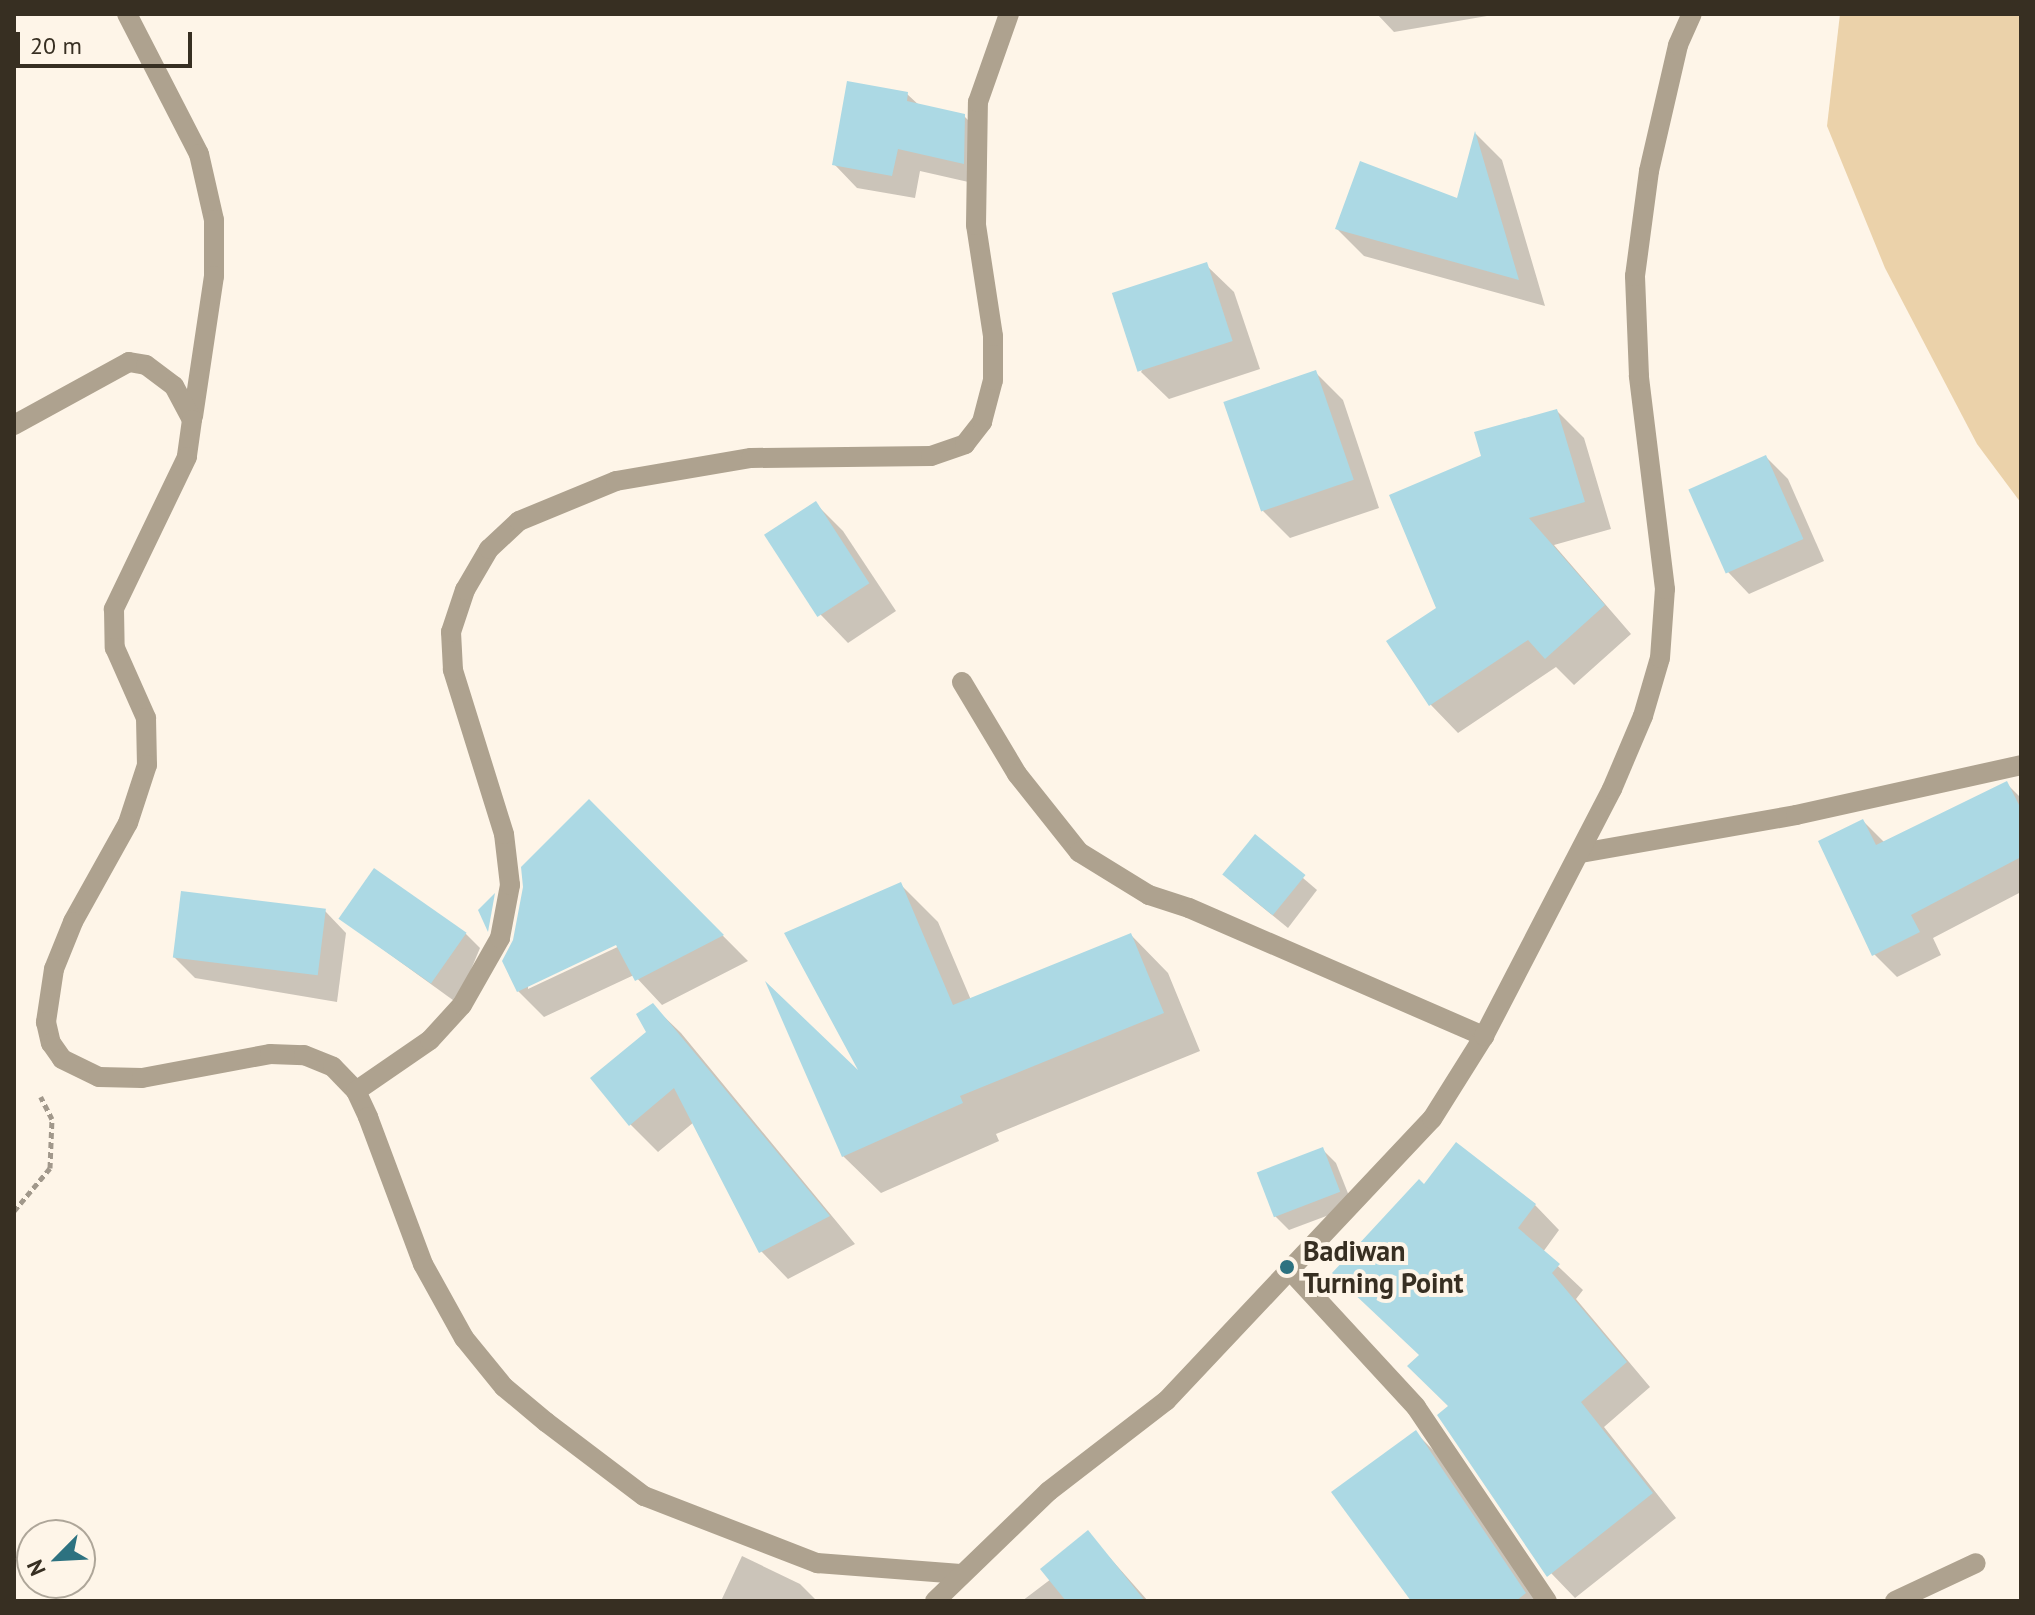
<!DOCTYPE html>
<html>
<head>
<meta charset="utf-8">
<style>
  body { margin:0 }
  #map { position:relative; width:2035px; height:1615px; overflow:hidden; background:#fef5e8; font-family:"PT Sans",sans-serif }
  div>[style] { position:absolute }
  .green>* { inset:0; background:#ebd2aa }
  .shadow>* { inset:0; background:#0003 }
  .building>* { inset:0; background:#acd9e4; transform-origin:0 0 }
  .path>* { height:5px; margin-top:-2.5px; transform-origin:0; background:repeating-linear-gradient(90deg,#a1988b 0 6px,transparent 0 10px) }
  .minor>* { height:20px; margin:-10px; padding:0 10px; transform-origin:10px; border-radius:10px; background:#aea28f }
  .dots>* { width:22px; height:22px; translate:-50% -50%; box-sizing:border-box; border:4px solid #fef5e8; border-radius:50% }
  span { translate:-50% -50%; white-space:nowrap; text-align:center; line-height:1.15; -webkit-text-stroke:8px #fef5e8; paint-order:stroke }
  .poi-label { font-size:28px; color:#372f22; font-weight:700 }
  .left { translate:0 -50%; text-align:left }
  .frame { position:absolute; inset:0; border:16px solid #372f22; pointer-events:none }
  .north { position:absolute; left:16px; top:1519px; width:80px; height:80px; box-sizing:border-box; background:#fef5e8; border:2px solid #aea699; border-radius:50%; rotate:246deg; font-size:22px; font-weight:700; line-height:32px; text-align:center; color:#372f22 }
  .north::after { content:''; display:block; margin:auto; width:28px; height:36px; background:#2d7280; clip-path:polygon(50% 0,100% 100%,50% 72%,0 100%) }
  .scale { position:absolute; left:16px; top:32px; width:176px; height:36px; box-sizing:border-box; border:4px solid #372f22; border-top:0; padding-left:10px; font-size:24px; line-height:28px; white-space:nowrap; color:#372f22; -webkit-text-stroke:6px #fef5e8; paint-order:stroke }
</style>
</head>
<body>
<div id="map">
  <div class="green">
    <i style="clip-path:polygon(1840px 14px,2021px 14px,2021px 503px,1977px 444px,1885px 268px,1827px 126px)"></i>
  </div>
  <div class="shadow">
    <i style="clip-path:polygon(1377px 14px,1486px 14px,1487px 16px,1394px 32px)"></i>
    <i style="clip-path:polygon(907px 94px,920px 106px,964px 116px,987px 139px,986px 186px,920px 171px,915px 198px,857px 188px,834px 164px)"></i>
    <i style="clip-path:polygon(1476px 134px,1502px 160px,1545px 306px,1364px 256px,1337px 229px,1458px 200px)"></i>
    <i style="clip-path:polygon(1206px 265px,1234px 292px,1260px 369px,1169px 399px,1141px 372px)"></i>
    <i style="clip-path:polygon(1315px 372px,1343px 400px,1379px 508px,1290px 538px,1263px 511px)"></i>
    <i style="clip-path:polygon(1557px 411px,1584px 438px,1611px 529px,1554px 545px,1631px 634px,1574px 685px,1556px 667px,1458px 733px,1431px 705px,1389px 641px,1438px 608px,1483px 457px)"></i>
    <i style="clip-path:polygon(1766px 457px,1788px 479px,1824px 561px,1749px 594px,1728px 572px)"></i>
    <i style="clip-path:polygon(815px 503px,843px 531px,896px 611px,848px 643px,821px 615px)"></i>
    <i style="clip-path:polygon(2007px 784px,2021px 798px,2021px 892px,1933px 938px,1941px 955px,1897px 977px,1874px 954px,1863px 821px,1885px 843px)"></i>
    <i style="clip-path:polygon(evenodd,589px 801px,748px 961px,662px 1005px,634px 975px,544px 1017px,518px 991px,515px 941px,525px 888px,589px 801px,624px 939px,626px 943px,528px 989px,528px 984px,624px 939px)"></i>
    <i style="clip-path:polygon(1255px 837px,1317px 890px,1288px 928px,1239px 888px)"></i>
    <i style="clip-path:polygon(900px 884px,938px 922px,971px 1000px,1131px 935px,1168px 973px,1200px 1051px,996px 1134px,999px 1141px,881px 1193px,843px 1156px)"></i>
    <i style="clip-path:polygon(325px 911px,346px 933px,337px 1002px,195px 978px,174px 957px)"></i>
    <i style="clip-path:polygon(341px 919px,466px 934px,480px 948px,457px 1003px)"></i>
    <i style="clip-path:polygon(653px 1006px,681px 1033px,855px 1244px,788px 1279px,761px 1251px,694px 1122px,658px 1152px,630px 1124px)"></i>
    <i style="clip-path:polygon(1322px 1149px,1336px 1163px,1353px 1206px,1289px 1230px,1275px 1216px)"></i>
    <i style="clip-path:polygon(1425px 1186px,1535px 1205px,1559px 1230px,1543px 1252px,1583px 1290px,1576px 1299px,1650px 1387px,1604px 1427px,1676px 1518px,1575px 1598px,1551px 1573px,1421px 1356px)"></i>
    <i style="clip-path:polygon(1416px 1433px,1439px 1456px,1537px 1601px,1413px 1601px)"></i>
    <i style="clip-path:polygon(1088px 1533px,1148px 1601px,1022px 1601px,1051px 1579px)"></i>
    <i style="clip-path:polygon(742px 1556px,800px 1584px,817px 1601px,721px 1601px)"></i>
  </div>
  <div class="building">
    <i style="clip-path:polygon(847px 81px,908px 92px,907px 101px,965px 114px,964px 164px,898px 149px,892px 176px,832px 165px)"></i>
    <i style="clip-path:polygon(1475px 131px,1519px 280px,1335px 229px,1360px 161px,1457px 198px)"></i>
    <i style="left:1207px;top:262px;width:83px;height:100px;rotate:72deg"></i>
    <i style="left:1316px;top:370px;width:116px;height:98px;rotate:71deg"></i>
    <i style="clip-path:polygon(1557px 409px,1585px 502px,1529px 518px,1605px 605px,1545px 659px,1528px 640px,1429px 706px,1386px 641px,1436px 608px,1389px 495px,1481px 456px,1474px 432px)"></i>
    <i style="left:1766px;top:455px;width:92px;height:85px;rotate:66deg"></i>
    <i style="left:816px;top:501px;width:98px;height:62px;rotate:57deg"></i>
    <i style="clip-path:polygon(2007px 781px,2021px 809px,2021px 857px,1911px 915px,1920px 932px,1872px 956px,1818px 841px,1863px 819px,1876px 845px)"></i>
    <i style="clip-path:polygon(589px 799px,724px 935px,635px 981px,616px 945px,517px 992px,502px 961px,513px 940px,523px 887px,521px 867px)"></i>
    <i style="left:1255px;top:834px;width:65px;height:52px;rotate:39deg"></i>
    <i style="left:374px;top:868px;width:113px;height:62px;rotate:35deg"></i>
    <i style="clip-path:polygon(901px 882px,953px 1005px,1131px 933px,1164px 1013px,960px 1096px,963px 1103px,842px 1157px,765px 981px,858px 1070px,784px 933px)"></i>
    <i style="left:181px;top:891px;width:146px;height:67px;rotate:7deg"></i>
    <i style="clip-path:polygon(495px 893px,488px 932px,478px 910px)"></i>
    <i style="clip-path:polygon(653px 1003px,704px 1064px,830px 1216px,759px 1253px,674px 1088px,629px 1126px,590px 1078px,646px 1032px,636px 1014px)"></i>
    <i style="clip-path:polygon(1456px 1142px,1536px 1204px,1518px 1228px,1560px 1264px,1552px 1273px,1627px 1362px,1581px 1402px,1653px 1493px,1547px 1577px,1437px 1415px,1448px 1406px,1407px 1366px,1419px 1355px,1332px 1273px,1419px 1179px,1424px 1184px)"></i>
    <i style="left:1323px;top:1147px;width:48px;height:71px;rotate:69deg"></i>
    <i style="clip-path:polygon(1416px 1430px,1526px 1593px,1516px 1601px,1411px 1601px,1331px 1492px)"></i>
    <i style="clip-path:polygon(1088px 1530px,1145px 1601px,1066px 1601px,1040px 1569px)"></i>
  </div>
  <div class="path">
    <i style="left:14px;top:1211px;width:56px;rotate:-50.1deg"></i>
    <i style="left:50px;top:1168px;width:49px;rotate:-87.7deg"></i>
    <i style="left:52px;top:1119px;width:25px;rotate:-117deg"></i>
  </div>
  <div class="minor">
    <i style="left:127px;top:14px;width:157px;rotate:62.8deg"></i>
    <i style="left:199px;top:154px;width:68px;rotate:77.2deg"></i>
    <i style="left:214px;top:220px;width:56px;rotate:90deg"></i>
    <i style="left:214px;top:276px;width:142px;rotate:98.5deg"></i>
    <i style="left:14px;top:425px;width:131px;rotate:-28.7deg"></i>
    <i style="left:129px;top:362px;width:17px;rotate:10deg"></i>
    <i style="left:146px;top:365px;width:35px;rotate:37deg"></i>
    <i style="left:174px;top:386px;width:38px;rotate:62deg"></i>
    <i style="left:192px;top:420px;width:37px;rotate:98deg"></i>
    <i style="left:187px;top:457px;width:169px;rotate:115.7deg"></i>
    <i style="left:114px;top:609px;width:39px;rotate:89deg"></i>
    <i style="left:115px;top:648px;width:77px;rotate:66.1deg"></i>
    <i style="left:146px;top:718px;width:47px;rotate:88.8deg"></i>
    <i style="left:147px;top:765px;width:61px;rotate:108.1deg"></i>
    <i style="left:128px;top:823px;width:113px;rotate:119.1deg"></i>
    <i style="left:73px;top:922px;width:51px;rotate:112deg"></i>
    <i style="left:54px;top:969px;width:54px;rotate:98.6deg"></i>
    <i style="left:46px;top:1022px;width:22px;rotate:77deg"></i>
    <i style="left:51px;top:1043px;width:19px;rotate:55deg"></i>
    <i style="left:62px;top:1059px;width:41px;rotate:25.9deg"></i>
    <i style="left:99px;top:1077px;width:43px;rotate:1.3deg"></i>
    <i style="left:142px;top:1078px;width:130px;rotate:-10.6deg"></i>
    <i style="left:270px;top:1054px;width:34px;rotate:2deg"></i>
    <i style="left:304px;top:1055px;width:31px;rotate:22deg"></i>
    <i style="left:333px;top:1067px;width:33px;rotate:46deg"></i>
    <i style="left:356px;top:1091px;width:29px;rotate:65deg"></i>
    <i style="left:368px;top:1117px;width:157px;rotate:69.5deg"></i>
    <i style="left:423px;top:1264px;width:85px;rotate:61deg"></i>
    <i style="left:464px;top:1338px;width:63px;rotate:50.8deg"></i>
    <i style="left:504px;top:1387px;width:55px;rotate:39.8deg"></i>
    <i style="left:546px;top:1422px;width:123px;rotate:37.1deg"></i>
    <i style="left:644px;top:1496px;width:186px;rotate:21.2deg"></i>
    <i style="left:817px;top:1563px;width:144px;rotate:4.4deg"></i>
    <i style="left:962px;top:682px;width:107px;rotate:59.1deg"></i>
    <i style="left:1017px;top:774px;width:100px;rotate:51.5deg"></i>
    <i style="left:1079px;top:852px;width:82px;rotate:31.6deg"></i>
    <i style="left:1149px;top:895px;width:42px;rotate:18deg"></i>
    <i style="left:1189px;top:908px;width:322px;rotate:23.5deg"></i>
    <i style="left:1581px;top:853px;width:218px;rotate:-10deg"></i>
    <i style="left:1796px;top:815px;width:230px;rotate:-12.5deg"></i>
    <i style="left:356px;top:1091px;width:90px;rotate:-34.6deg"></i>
    <i style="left:430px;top:1040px;width:47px;rotate:-47.6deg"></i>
    <i style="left:462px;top:1005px;width:77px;rotate:-60.4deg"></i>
    <i style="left:500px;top:938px;width:54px;rotate:-79.3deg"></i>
    <i style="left:510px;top:885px;width:51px;rotate:-96.7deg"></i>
    <i style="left:504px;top:834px;width:172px;rotate:-107.3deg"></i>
    <i style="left:453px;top:670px;width:38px;rotate:-93deg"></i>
    <i style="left:451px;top:632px;width:44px;rotate:-71.6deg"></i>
    <i style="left:465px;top:590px;width:48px;rotate:-59.7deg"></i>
    <i style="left:489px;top:549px;width:41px;rotate:-43deg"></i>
    <i style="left:519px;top:521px;width:105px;rotate:-22.4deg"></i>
    <i style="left:616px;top:481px;width:137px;rotate:-9.7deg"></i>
    <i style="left:751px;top:458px;width:180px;rotate:-0.6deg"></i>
    <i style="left:931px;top:456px;width:36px;rotate:-19deg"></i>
    <i style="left:965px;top:444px;width:28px;rotate:-52deg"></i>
    <i style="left:982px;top:422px;width:43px;rotate:-75.3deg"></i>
    <i style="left:993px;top:380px;width:44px;rotate:-90deg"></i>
    <i style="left:993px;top:336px;width:112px;rotate:-98.7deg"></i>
    <i style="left:976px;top:225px;width:123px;rotate:-89.1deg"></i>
    <i style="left:978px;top:102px;width:93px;rotate:-70.6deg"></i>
    <i style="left:1287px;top:1267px;width:190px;rotate:47.3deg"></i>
    <i style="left:1416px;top:1407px;width:234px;rotate:56deg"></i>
    <i style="left:935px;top:1601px;width:158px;rotate:-44deg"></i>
    <i style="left:1049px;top:1491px;width:148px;rotate:-37.6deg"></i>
    <i style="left:1166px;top:1401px;width:388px;rotate:-46.7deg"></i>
    <i style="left:1432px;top:1119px;width:98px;rotate:-57.9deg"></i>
    <i style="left:1484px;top:1036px;width:278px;rotate:-62.6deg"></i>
    <i style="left:1612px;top:789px;width:79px;rotate:-67deg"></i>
    <i style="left:1643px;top:716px;width:60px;rotate:-73.7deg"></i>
    <i style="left:1660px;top:658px;width:69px;rotate:-85.9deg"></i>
    <i style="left:1665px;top:589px;width:215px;rotate:-97deg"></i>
    <i style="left:1639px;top:376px;width:100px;rotate:-92.3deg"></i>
    <i style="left:1635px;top:276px;width:106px;rotate:-82.4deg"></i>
    <i style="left:1649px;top:171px;width:129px;rotate:-77deg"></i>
    <i style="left:1678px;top:45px;width:34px;rotate:-66deg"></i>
    <i style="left:1895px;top:1601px;width:89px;rotate:-25.1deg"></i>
  </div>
  <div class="dots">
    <i style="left:1287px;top:1267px;background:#2d7280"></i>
  </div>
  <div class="poi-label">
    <span class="left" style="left:1303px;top:1267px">Badiwan<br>Turning Point</span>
  </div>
  <div class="frame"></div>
  <div class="north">N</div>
  <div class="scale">20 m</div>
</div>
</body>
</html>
